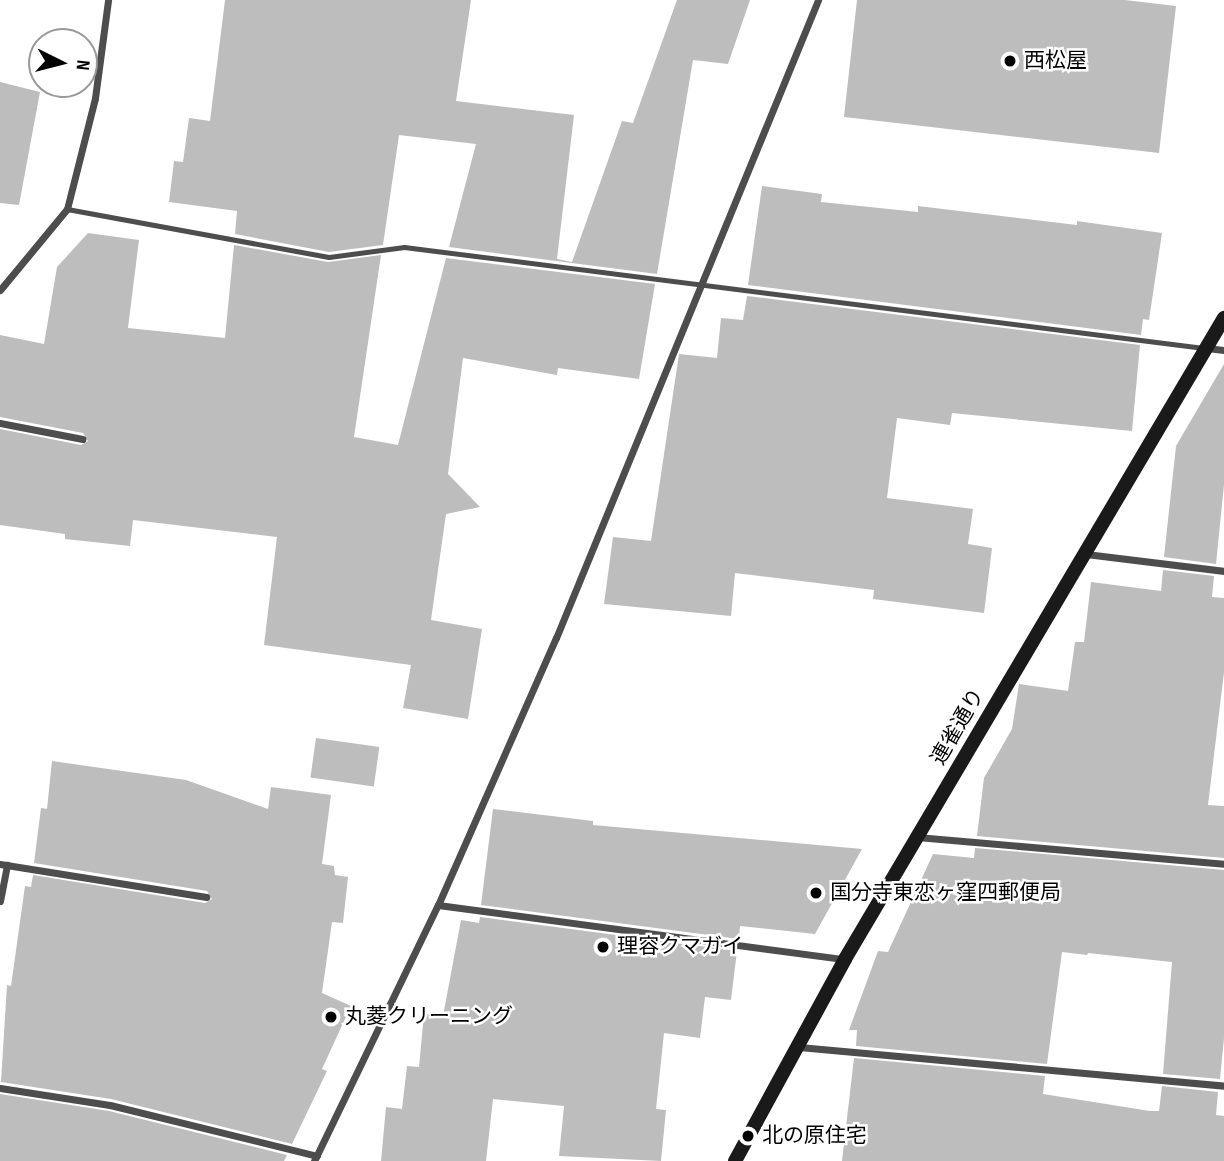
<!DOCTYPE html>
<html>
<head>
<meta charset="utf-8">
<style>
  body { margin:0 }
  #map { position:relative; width:1224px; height:1161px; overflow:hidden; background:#fff; font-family:"Sofia Sans Condensed","Noto Sans JP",sans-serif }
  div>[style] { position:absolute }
  .building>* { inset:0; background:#bdbdbd; transform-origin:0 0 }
  .service>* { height:5px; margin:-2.5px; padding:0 2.5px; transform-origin:2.5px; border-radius:2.5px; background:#4d4d4d }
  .minor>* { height:7px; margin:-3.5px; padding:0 3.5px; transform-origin:3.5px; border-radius:3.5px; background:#4d4d4d }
  .secondary>* { height:14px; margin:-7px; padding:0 7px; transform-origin:7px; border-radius:7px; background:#1a1a1a }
  .dots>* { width:19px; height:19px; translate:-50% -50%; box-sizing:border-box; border:4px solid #fff; border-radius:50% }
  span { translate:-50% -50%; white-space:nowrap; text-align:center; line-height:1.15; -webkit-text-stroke:5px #fff; paint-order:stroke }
  .poi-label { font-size:21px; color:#000 }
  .left { translate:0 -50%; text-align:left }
  .street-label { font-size:21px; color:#000 }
  .north { position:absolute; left:28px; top:28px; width:70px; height:70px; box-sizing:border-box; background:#fff; border:2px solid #999; border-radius:50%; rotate:96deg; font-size:19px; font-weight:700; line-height:28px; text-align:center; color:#000 }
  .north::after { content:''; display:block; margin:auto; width:24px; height:32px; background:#000; clip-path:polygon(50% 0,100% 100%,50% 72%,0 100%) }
</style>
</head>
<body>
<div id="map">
  <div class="building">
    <i style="clip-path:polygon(225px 0,471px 0,456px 101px,574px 115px,557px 259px,572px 262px,622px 121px,633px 123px,677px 0,750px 0,728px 64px,693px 60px,657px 274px,449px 247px,476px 144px,399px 135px,383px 245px,329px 252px,235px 234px,237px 211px,169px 202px,174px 161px,183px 162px,189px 118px,210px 121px)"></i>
    <i style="clip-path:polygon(857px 0,1125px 0,1176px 6px,1159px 153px,844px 117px)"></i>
    <i style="clip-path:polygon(0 82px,40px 92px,19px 205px,0 203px)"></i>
    <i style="clip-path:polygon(762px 186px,822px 194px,821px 202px,918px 212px,918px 206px,1077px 225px,1077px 221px,1162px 233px,1149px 320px,1143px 319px,1141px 335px,748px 285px)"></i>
    <i style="clip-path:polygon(88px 233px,139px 240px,128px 328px,225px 338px,234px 245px,328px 262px,381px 255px,354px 437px,398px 445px,446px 258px,655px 284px,639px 379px,558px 368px,557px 375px,463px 358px,448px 474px,480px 507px,446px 514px,431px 620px,482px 629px,468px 719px,403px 708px,411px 665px,264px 645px,277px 537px,133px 520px,130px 546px,65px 539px,65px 534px,0 525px,0 429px,81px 445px,88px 441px,83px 433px,0 417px,0 335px,44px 344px,57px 267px)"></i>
    <i style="clip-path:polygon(747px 296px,1140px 345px,1132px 431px,952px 413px,950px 425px,897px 418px,887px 498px,973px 509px,968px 544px,992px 548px,984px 613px,873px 599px,874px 590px,735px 573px,731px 616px,604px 604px,613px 537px,651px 541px,679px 354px,717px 358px,721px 318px,743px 320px)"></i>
    <i style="clip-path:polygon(1224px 364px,1224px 485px,1216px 564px,1164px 557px,1176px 446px)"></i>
    <i style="clip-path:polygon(1163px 570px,1214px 576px,1212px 597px,1224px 598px,1224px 672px,1208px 805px,1224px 806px,1224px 858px,977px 836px,984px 778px,1012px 729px,1019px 684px,1068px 691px,1075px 642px,1084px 642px,1091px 582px,1161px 591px)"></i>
    <i style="left:316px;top:738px;width:64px;height:40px;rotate:8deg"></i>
    <i style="clip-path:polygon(52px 761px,186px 780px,268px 809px,271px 787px,331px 795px,322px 864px,334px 866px,335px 875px,348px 877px,343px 923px,332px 922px,322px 993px,351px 1006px,322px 1069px,327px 1071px,292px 1144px,111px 1099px,1px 1082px,7px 985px,11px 986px,25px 886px,31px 887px,33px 875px,205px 903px,212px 899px,207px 891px,34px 863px,41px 808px,47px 809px)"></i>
    <i style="clip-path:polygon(493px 809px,593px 821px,593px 825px,862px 849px,815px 934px,740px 926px,739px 939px,481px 905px)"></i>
    <i style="clip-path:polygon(975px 848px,1224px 870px,1224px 1038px,1220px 1079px,1163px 1074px,1172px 962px,1088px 953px,1087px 955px,1062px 952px,1047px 1064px,856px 1046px,857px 1030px,849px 1030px,878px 951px,888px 952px,933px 854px,974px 858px)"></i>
    <i style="clip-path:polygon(480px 917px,737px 951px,731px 1000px,705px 997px,700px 1038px,664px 1033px,656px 1109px,666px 1110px,661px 1161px,559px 1156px,564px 1106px,493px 1099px,486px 1161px,381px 1161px,386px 1107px,402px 1109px,407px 1066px,419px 1067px,424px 1014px,443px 1016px,461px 920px,479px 923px)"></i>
    <i style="clip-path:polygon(854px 1058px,1045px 1076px,1043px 1094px,1150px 1111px,1159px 1111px,1162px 1086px,1218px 1092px,1216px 1115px,1224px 1116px,1224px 1161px,842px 1161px)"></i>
    <i style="clip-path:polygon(0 1094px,109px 1111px,287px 1155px,284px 1161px,0 1161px)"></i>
  </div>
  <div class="service">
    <i style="left:67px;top:209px;width:266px;rotate:10.4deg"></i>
    <i style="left:329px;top:257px;width:76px;rotate:-7.6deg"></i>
    <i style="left:404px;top:247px;width:806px;rotate:7.2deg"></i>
  </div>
  <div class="minor">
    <i style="left:0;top:290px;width:105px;rotate:-50.4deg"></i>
    <i style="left:67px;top:209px;width:114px;rotate:-75.8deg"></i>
    <i style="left:95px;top:98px;width:99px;rotate:-82.4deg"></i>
    <i style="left:1207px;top:348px;width:17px;rotate:7deg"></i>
    <i style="left:0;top:423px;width:84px;rotate:11deg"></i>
    <i style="left:1086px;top:554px;width:139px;rotate:7deg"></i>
    <i style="left:917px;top:837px;width:308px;rotate:5deg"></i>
    <i style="left:0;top:864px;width:209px;rotate:9.1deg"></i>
    <i style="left:0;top:901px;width:37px;rotate:-79deg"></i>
    <i style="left:438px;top:905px;width:411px;rotate:7.6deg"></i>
    <i style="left:799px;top:1047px;width:427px;rotate:5.2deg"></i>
    <i style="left:0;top:1088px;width:111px;rotate:8.8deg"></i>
    <i style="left:110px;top:1105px;width:213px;rotate:13.8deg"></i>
    <i style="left:314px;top:1161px;width:284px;rotate:-64.2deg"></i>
    <i style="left:438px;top:905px;width:292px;rotate:-66.2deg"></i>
    <i style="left:556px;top:638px;width:690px;rotate:-67.67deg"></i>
  </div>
  <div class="secondary">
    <i style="left:735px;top:1161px;width:230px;rotate:-61.4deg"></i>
    <i style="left:845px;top:959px;width:745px;rotate:-59.41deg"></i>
  </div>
  <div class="dots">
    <i style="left:1010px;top:61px;background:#000"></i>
    <i style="left:816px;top:893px;background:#000"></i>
    <i style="left:603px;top:947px;background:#000"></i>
    <i style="left:331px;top:1017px;background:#000"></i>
    <i style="left:748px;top:1136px;background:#000"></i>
  </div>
  <div class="poi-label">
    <span class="left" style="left:1024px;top:61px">西松屋</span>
    <span class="left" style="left:830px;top:893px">国分寺東恋ヶ窪四郵便局</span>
    <span class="left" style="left:617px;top:947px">理容クマガイ</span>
    <span class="left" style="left:345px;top:1017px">丸菱クリーニング</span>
    <span class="left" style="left:762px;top:1136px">北の原住宅</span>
  </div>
  <div class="street-label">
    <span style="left:958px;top:727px;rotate:-60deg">連雀通り</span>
  </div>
  <div class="north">N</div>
</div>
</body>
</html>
